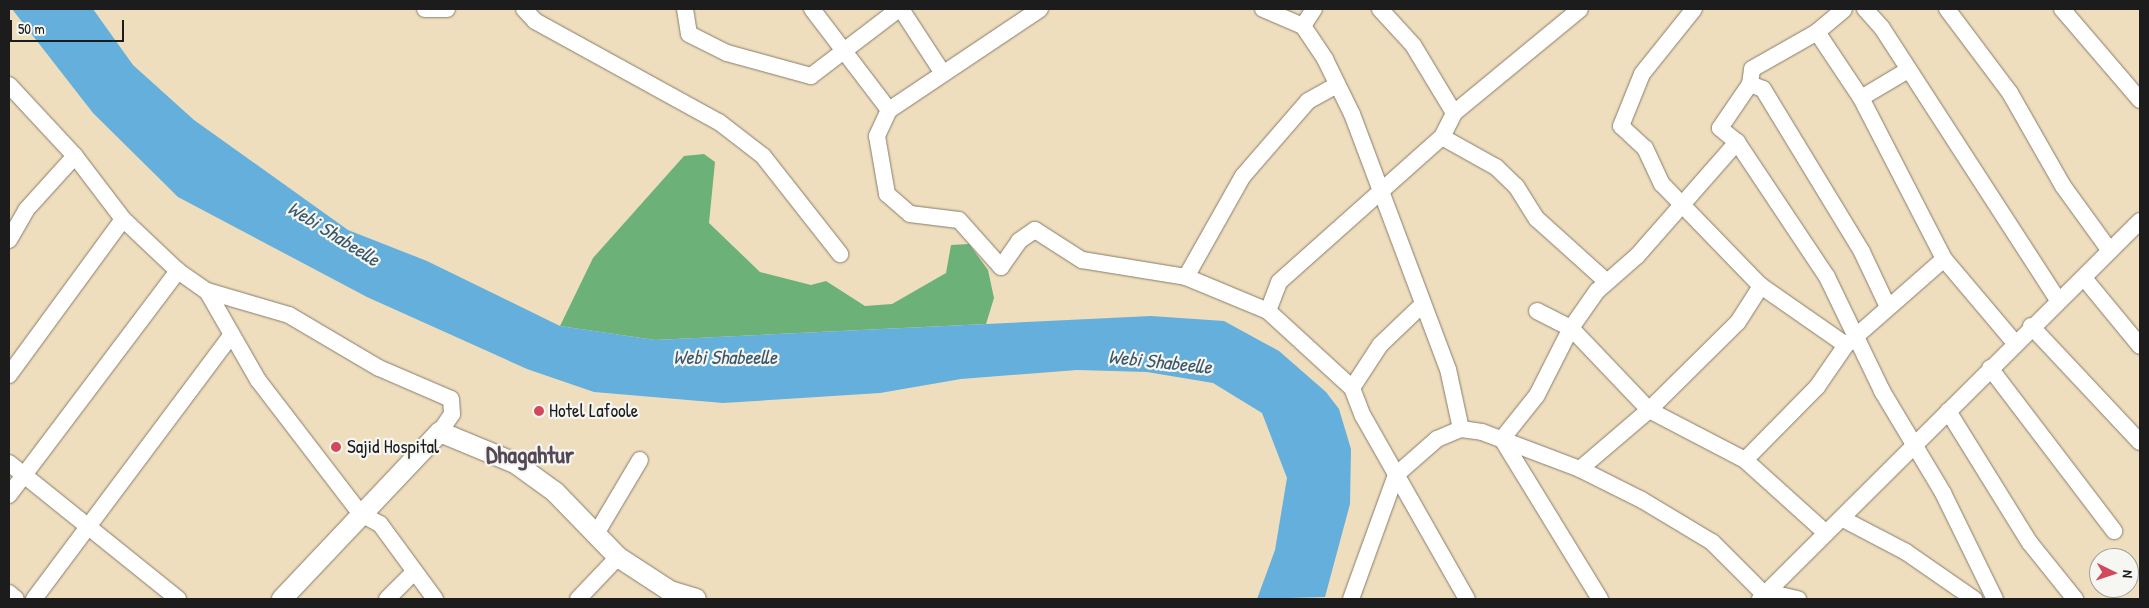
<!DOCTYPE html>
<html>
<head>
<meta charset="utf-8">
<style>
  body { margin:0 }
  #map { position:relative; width:2149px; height:608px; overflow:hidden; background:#efdebd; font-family:"Patrick Hand",sans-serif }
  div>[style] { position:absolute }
  .forest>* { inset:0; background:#6cb177 }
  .water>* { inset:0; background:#64afdc }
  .roads { filter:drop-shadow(0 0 1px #867d6c) drop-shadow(0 0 1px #867d6c) }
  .minor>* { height:16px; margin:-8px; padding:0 8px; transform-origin:8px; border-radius:8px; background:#fff }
  .tertiary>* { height:20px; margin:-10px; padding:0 10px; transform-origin:10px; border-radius:10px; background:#fff }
  .dots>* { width:14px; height:14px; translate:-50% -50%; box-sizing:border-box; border:2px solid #f6f6f2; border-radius:50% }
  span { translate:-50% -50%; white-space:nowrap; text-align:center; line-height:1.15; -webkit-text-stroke:4.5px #f6f6f2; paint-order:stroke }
  .poi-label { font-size:19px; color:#1c1c1c }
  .left { translate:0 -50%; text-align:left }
  .water-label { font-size:20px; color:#395769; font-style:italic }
  .district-label { font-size:24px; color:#554855; font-weight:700 }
  .frame { position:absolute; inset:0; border:10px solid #1c1c1c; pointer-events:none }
  .north { position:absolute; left:2089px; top:548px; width:50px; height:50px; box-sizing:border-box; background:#f6f6f2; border:1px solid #9f9f9c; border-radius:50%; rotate:94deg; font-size:14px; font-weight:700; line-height:20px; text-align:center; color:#1c1c1c }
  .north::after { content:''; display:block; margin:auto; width:18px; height:22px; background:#d1495b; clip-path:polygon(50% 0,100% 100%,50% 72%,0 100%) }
  .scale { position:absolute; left:10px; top:20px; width:114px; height:22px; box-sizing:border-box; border:2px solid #1c1c1c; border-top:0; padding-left:6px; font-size:15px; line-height:18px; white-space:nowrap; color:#1c1c1c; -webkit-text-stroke:4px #f6f6f2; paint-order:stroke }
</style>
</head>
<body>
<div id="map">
  <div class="forest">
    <i style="clip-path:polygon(704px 154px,715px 162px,709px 223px,760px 272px,811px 285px,826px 281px,865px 306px,892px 304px,946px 273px,951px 245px,969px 244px,988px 270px,994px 298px,986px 324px,655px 340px,560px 326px,593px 258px,684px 156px)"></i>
  </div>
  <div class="water">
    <i style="clip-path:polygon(12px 9px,93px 9px,133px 65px,194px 120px,348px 230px,427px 261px,560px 326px,655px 340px,1151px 316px,1224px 321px,1279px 351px,1326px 392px,1339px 409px,1351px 449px,1350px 504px,1325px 597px,1257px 599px,1275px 550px,1287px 478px,1262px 413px,1213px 383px,1147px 372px,1077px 370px,961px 379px,880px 393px,723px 403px,594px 392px,527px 369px,367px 297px,178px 197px,93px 113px)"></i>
  </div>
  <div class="roads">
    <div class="minor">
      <i style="left:425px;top:9px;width:22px"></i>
      <i style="left:524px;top:9px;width:16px;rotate:47deg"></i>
      <i style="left:535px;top:21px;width:210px;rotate:28.8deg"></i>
      <i style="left:719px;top:122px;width:56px;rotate:37.7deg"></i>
      <i style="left:763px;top:156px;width:125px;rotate:51.8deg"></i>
      <i style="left:685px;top:9px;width:25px;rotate:81deg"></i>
      <i style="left:689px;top:34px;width:42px;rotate:26.6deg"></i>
      <i style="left:727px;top:53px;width:87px;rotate:15.3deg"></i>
      <i style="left:811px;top:76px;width:111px;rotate:-37.3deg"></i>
      <i style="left:812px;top:9px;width:127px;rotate:52.7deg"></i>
      <i style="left:901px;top:9px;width:75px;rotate:56.9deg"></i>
      <i style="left:1040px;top:9px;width:182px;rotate:146.2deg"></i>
      <i style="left:889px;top:110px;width:29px;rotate:115deg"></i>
      <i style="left:877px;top:136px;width:59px;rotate:80.2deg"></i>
      <i style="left:887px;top:194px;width:30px;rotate:41deg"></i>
      <i style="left:910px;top:214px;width:49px;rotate:7deg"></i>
      <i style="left:959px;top:220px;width:63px;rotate:48.2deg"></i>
      <i style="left:1001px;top:267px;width:32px;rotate:-55deg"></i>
      <i style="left:1019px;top:241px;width:19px;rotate:-35deg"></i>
      <i style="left:1035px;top:230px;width:56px;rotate:32.6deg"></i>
      <i style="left:1082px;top:260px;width:105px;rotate:9.3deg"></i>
      <i style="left:1186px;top:277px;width:89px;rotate:22.5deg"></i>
      <i style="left:1268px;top:311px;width:114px;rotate:42.5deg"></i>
      <i style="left:1352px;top:388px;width:30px;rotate:69deg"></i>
      <i style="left:1363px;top:416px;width:210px;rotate:60.4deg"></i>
      <i style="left:1263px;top:9px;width:43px;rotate:23deg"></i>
      <i style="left:1303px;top:26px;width:40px;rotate:56deg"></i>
      <i style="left:1325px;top:59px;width:61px;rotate:63.9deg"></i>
      <i style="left:1352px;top:114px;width:272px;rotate:69.4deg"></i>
      <i style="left:1448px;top:369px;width:61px;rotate:77.8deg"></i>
      <i style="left:1380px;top:9px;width:49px;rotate:47.5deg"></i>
      <i style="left:1413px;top:45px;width:79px;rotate:58.9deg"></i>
      <i style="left:1694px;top:9px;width:83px;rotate:128.7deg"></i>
      <i style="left:1642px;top:74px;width:56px;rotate:112deg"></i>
      <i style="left:1621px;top:126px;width:33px;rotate:43deg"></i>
      <i style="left:1645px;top:148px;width:40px;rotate:65deg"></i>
      <i style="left:1662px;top:184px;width:142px;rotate:45.9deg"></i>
      <i style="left:1761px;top:286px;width:103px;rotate:34.8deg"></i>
      <i style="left:1865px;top:9px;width:25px;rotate:48deg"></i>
      <i style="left:1882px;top:28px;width:323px;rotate:57.1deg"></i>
      <i style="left:1947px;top:9px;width:105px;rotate:53.1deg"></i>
      <i style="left:2010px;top:93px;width:107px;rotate:60.3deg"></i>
      <i style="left:2063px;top:186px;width:80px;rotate:54.1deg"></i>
      <i style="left:2062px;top:9px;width:120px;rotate:49.4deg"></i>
      <i style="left:1303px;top:26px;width:20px;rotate:-57deg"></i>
      <i style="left:1817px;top:32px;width:79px;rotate:56.3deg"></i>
      <i style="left:1861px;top:98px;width:181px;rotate:62.7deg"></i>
      <i style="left:1944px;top:259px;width:110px;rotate:49.8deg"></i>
      <i style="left:1750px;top:84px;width:15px;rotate:-82deg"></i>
      <i style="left:1752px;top:69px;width:75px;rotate:-29.6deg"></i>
      <i style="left:1817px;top:32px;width:35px;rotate:-40deg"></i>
      <i style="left:9px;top:85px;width:97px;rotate:47.1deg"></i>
      <i style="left:75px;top:156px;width:79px;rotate:52.7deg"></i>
      <i style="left:123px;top:219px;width:76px;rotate:43.4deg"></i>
      <i style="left:178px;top:271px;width:35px;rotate:35deg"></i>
      <i style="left:207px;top:291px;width:85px;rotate:16.3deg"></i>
      <i style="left:289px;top:315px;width:104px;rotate:30.5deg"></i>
      <i style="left:379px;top:368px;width:78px;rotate:23.3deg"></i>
      <i style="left:451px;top:399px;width:15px;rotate:86deg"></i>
      <i style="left:452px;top:414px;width:22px;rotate:124deg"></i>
      <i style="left:1861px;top:98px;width:55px;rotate:-30.8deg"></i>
      <i style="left:1442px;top:137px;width:62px;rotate:29.1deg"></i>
      <i style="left:1496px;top:167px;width:28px;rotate:44deg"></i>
      <i style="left:1516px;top:186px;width:39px;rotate:58deg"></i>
      <i style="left:1537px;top:219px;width:94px;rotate:42deg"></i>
      <i style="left:1737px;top:142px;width:22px;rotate:-141deg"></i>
      <i style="left:1720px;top:128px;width:53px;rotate:-55.7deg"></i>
      <i style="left:1750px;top:84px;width:14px;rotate:21deg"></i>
      <i style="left:1763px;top:89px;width:191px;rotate:58.7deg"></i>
      <i style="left:1862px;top:252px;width:59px;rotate:64.7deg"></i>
      <i style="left:9px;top:240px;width:34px;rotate:-60deg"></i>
      <i style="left:26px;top:210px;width:73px;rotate:-47.8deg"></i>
      <i style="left:1186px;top:277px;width:116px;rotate:-60.6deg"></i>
      <i style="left:1243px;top:176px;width:99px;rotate:-49.1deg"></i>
      <i style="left:1308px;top:101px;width:33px;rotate:-29deg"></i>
      <i style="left:2084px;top:278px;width:88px;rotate:50.5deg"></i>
      <i style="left:207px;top:291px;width:103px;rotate:60.2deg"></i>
      <i style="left:258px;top:380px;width:169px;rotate:52.5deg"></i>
      <i style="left:361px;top:514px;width:21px;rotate:28deg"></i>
      <i style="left:380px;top:524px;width:93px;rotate:53.7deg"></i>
      <i style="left:1268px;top:311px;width:31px;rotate:-69deg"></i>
      <i style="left:1279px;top:282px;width:218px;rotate:-41.7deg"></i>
      <i style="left:1442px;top:137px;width:27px;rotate:-63deg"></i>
      <i style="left:1454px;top:113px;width:163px;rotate:-39.5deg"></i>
      <i style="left:1537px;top:311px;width:38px;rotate:27deg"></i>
      <i style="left:1571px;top:328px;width:113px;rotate:46.4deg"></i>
      <i style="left:1649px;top:410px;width:108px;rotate:27.5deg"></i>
      <i style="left:1745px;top:460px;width:109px;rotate:42deg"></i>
      <i style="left:2031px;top:326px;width:159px;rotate:46.8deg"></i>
      <i style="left:1990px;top:368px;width:205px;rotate:52.7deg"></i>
      <i style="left:9px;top:375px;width:193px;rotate:-53.8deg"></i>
      <i style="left:1352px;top:388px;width:51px;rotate:-56.9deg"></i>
      <i style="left:1380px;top:345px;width:59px;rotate:-43.6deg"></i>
      <i style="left:1948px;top:411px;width:155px;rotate:58.2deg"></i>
      <i style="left:2030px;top:543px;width:72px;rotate:51.2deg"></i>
      <i style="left:1745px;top:460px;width:103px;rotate:-45.4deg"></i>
      <i style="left:1817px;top:387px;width:51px;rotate:-55.4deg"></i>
      <i style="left:1846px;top:345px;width:130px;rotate:-41.3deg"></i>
      <i style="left:9px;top:463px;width:217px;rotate:38.8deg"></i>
      <i style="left:1580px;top:469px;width:91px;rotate:-40.5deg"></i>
      <i style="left:1649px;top:410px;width:125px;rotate:-44.7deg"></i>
      <i style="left:1738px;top:322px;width:43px;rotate:-57.4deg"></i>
      <i style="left:9px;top:495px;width:281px;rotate:-53deg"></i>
      <i style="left:1843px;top:519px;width:71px;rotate:27.6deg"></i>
      <i style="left:1906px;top:552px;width:83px;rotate:34.7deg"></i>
      <i style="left:596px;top:534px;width:86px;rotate:-59.3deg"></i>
      <i style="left:1767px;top:592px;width:32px;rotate:13deg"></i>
      <i style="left:9px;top:593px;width:9px;rotate:41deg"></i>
      <i style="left:34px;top:599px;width:329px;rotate:-53.2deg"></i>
      <i style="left:387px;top:599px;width:37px;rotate:-45deg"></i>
      <i style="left:578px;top:599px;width:58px;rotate:-46.4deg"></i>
      <i style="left:1351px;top:599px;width:132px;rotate:-70.1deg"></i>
      <i style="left:1396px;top:475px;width:55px;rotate:-41.3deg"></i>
      <i style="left:1437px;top:439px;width:26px;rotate:-23deg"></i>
      <i style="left:1461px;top:429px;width:21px;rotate:8deg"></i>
      <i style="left:1482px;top:432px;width:105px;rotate:20.7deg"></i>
      <i style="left:1580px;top:469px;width:69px;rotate:26.6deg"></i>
      <i style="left:1642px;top:500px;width:82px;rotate:31deg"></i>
      <i style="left:1712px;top:542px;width:81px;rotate:45deg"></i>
      <i style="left:1600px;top:599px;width:188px;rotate:-121.5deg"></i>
      <i style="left:1502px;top:439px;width:56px;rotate:-51.5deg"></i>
      <i style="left:1537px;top:395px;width:75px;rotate:-63.1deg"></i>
      <i style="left:1571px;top:328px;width:45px;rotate:-54.9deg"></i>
      <i style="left:1597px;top:291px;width:53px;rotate:-41.2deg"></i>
      <i style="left:1637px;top:256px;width:152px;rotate:-48.7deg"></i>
      <i style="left:1737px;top:142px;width:162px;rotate:56.3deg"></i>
      <i style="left:1827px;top:277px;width:127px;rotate:64.2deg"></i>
      <i style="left:1882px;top:391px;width:119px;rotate:59.1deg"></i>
      <i style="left:1943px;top:493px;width:118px;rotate:63.9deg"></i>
      <i style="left:1760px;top:599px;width:536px;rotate:-44.85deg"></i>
    </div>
    <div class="tertiary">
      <i style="left:282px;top:599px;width:230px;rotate:-46.6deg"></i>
      <i style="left:440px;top:432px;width:81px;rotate:22.5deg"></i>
      <i style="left:515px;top:463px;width:49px;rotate:35.9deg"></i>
      <i style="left:555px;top:492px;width:91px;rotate:45.9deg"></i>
      <i style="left:618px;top:557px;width:62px;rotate:33.2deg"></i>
      <i style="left:670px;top:591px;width:27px;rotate:17deg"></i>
    </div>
  </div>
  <div class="dots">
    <i style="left:539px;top:411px;background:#d1495b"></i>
    <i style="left:336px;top:447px;background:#d1495b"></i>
  </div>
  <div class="poi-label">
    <span class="left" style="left:549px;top:411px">Hotel Lafoole</span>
    <span class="left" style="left:347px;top:447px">Sajid Hospital</span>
  </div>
  <div class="water-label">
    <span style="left:334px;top:233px;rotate:32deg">Webi Shabeelle</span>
    <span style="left:725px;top:356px">Webi Shabeelle</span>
    <span style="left:1160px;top:361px;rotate:6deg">Webi Shabeelle</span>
  </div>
  <div class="district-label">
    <span style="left:530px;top:455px">Dhagahtur</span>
  </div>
  <div class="frame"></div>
  <div class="north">N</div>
  <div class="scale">50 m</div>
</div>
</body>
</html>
